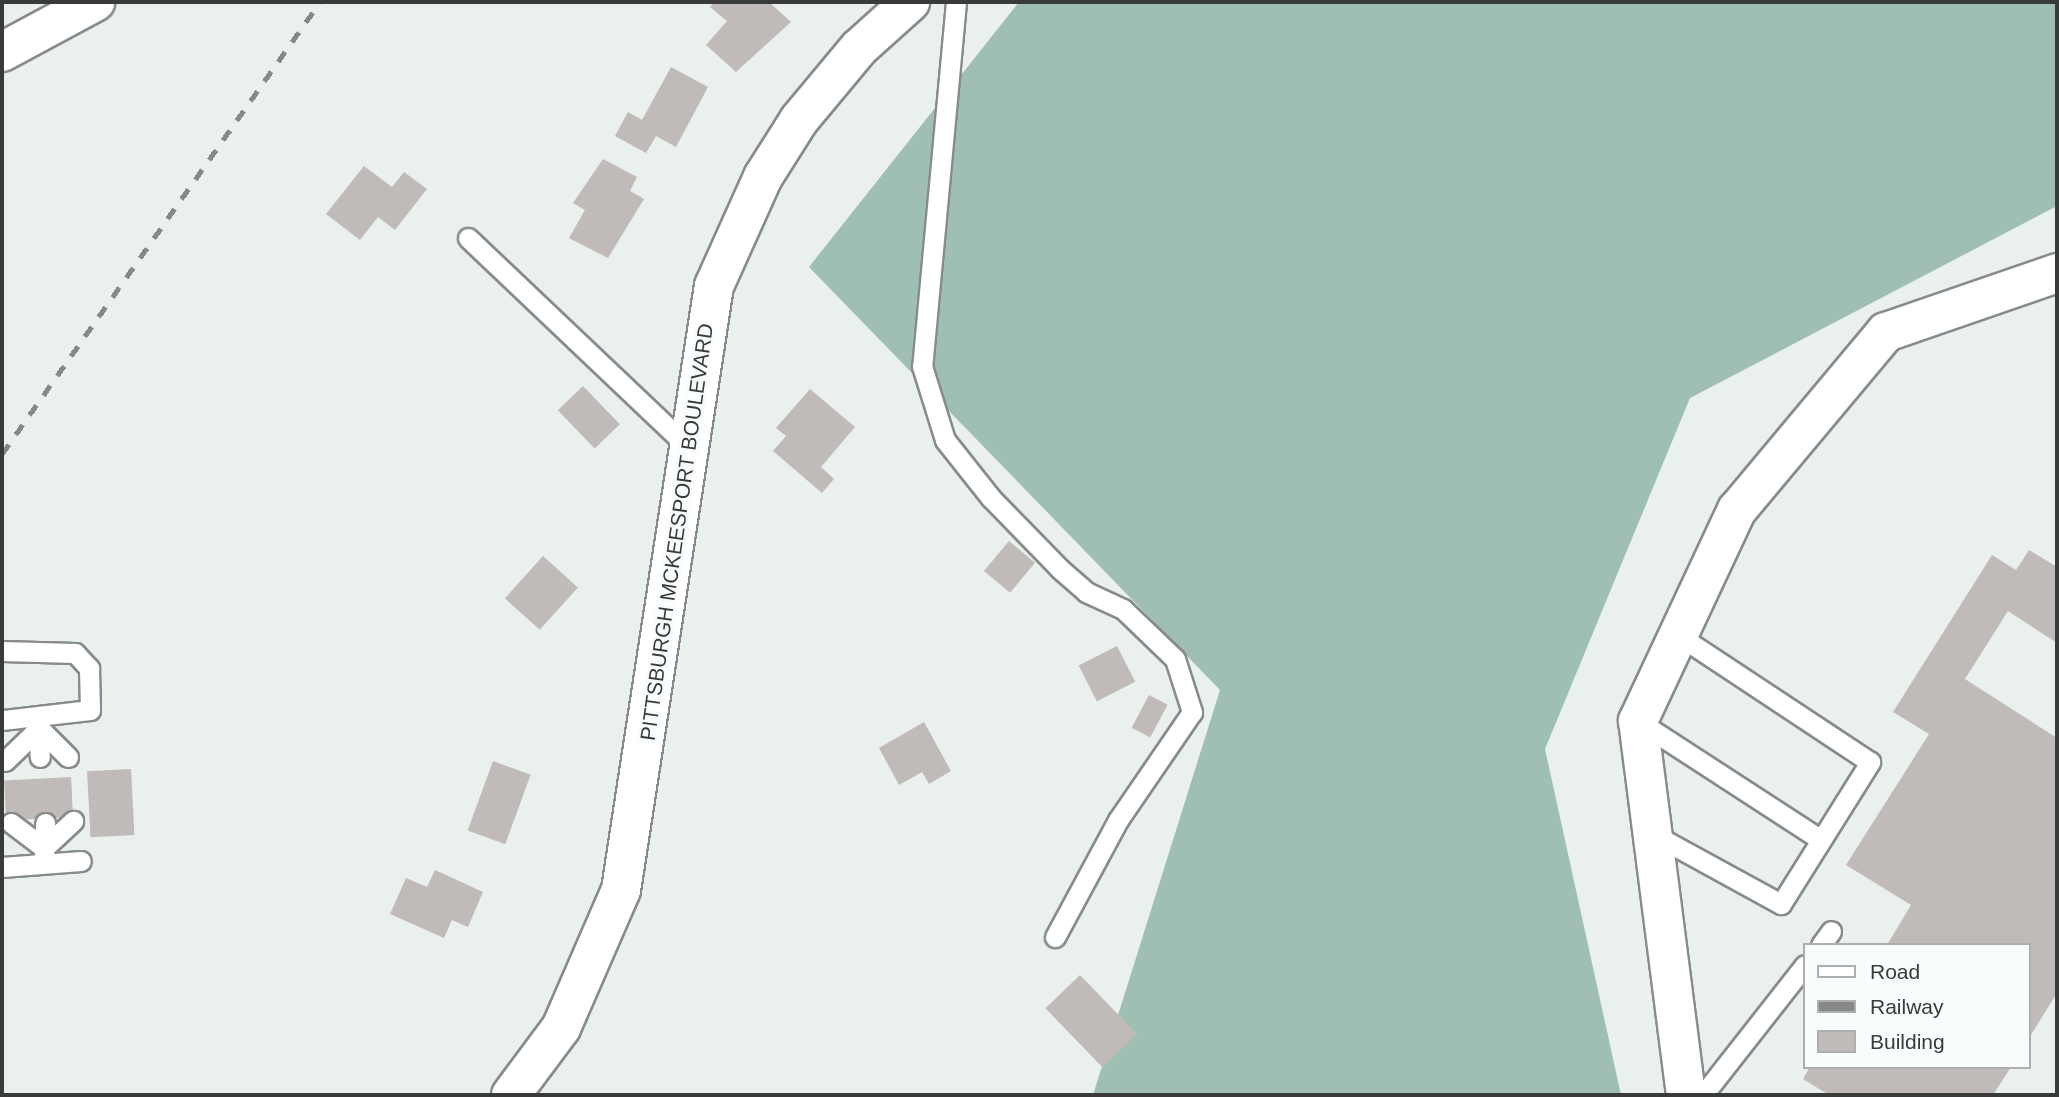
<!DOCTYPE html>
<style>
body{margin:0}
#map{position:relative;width:2059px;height:1097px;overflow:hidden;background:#eaf0ed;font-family:Helvetica,sans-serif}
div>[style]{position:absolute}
.forest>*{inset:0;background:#9ebfb2}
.building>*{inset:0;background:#c0bab9;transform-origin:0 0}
.roads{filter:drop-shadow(2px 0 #878c8a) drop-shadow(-2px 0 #878c8a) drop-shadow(0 2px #878c8a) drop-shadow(0 -2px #878c8a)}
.service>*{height:19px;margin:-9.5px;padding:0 9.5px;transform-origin:9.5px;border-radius:9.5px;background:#fff}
.minor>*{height:38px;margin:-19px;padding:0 19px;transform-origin:19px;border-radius:19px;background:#fff}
.tertiary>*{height:38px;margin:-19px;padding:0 19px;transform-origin:19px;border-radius:19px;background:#fff}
.secondary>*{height:38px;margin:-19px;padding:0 19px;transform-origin:19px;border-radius:19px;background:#fff}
.rail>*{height:5px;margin-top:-2.5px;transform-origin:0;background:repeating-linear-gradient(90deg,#868988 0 12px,transparent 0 24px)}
span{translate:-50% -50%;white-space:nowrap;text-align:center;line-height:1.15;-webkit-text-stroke:7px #f8fdfb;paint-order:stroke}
.street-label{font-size:21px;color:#393b3a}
.frame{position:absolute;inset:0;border:4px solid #393b3a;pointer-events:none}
.legend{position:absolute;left:1803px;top:943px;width:228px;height:126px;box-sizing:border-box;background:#f8fdfb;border:2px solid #acafae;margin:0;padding:9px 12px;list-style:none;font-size:21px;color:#393b3a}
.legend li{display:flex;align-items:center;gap:14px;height:35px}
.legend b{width:35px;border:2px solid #acafae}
</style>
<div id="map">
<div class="forest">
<div style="clip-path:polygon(1019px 2px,2057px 2px,2057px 206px,1690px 398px,1545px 749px,1621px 1095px,1093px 1095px,1220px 690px,809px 267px)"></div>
</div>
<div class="building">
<div style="clip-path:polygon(714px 2px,769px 2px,791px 22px,736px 72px,706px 45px,727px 21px,710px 7px)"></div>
<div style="clip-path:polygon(671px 67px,708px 87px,676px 147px,656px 136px,646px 153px,615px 136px,628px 112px,642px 120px)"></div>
<div style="clip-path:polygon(603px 159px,637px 177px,630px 191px,644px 199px,608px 258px,569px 238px,585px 210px,573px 203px)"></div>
<div style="clip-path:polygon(364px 166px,392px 187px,404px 172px,427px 189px,395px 230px,378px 217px,360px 240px,326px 214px)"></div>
<div style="left:583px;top:386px;width:53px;height:35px;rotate:46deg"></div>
<div style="clip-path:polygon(810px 389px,855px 427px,821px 467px,834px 479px,822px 493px,773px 451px,786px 436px,776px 428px)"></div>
<div style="left:1009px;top:541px;width:34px;height:39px;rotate:40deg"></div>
<div style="clip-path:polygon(2029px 550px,2057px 567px,2057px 643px,2008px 611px,1965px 679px,2057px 738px,2057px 993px,2029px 1038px,2029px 945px,1887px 945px,1911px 905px,1846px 865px,1929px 734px,1893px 712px,1992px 555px,2016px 570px)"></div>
<div style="left:543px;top:556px;width:47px;height:57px;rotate:42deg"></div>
<div style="left:1117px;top:646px;width:40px;height:43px;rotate:63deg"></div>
<div style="left:1149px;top:695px;width:21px;height:37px;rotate:28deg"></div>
<div style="clip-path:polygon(924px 722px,951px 771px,929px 784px,922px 772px,899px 785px,879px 748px)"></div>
<div style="left:493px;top:761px;width:40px;height:74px;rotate:20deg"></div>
<div style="left:131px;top:769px;width:66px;height:44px;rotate:87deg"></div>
<div style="left:71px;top:777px;width:40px;height:67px;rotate:87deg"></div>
<div style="clip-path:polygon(435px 870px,483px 892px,468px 927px,452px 920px,444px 938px,390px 914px,406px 878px,427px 887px)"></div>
<div style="left:1080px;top:975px;width:82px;height:48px;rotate:46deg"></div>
<div style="clip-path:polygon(1810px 1067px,2011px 1067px,1993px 1095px,1829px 1095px,1803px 1079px)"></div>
</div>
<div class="roads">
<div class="service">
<div style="left:956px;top:2px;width:366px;rotate:95.3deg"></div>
<div style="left:922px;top:366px;width:77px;rotate:72.7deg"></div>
<div style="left:945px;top:440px;width:74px;rotate:51.6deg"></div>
<div style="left:991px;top:498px;width:99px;rotate:45.8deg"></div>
<div style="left:1060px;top:569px;width:35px;rotate:41deg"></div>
<div style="left:1086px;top:592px;width:41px;rotate:24.7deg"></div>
<div style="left:1123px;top:609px;width:72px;rotate:43.9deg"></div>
<div style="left:1175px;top:659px;width:56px;rotate:72.2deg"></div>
<div style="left:1192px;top:712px;width:131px;rotate:124.4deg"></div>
<div style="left:1118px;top:820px;width:133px;rotate:118.3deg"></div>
<div style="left:468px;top:238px;width:301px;rotate:43.5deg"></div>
<div style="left:2px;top:651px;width:73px;rotate:1.6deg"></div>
<div style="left:75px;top:653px;width:21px;rotate:47deg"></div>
<div style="left:89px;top:668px;width:42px;rotate:88.6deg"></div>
<div style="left:90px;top:710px;width:89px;rotate:173.5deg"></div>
<div style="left:1638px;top:721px;width:218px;rotate:33deg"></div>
<div style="left:38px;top:723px;width:34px;rotate:87deg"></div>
<div style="left:5px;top:761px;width:47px;rotate:-44.1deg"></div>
<div style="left:39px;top:728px;width:41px;rotate:45deg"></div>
<div style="left:11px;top:823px;width:41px;rotate:37.1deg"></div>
<div style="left:44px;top:848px;width:40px;rotate:-43deg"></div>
<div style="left:1653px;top:834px;width:146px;rotate:28.7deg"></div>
<div style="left:1781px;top:904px;width:168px;rotate:-57.9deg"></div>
<div style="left:1870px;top:762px;width:230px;rotate:-146.5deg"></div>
<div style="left:44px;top:856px;width:33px;rotate:-88deg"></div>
<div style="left:2px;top:867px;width:79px;rotate:-4.3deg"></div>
<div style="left:1821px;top:945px;width:17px;rotate:-54deg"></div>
<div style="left:1703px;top:1095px;width:165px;rotate:-51.9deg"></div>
</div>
<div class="minor">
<div style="left:1686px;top:1095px;width:377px;rotate:-97.3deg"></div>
<div style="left:1638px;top:721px;width:233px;rotate:-64.9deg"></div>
<div style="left:1737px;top:510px;width:232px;rotate:-50.1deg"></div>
<div style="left:1886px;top:332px;width:181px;rotate:-19deg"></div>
</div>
<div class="tertiary">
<div style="left:2px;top:52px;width:106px;rotate:-28.3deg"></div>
</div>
<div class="secondary">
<div style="left:511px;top:1095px;width:84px;rotate:-53.3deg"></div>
<div style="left:561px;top:1028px;width:150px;rotate:-66.5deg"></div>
<div style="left:621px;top:890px;width:611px;rotate:-81.25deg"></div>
<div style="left:714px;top:286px;width:120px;rotate:-65.8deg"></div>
<div style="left:763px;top:177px;width:67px;rotate:-57.7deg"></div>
<div style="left:799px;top:120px;width:94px;rotate:-50.2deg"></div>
<div style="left:859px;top:48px;width:69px;rotate:-42deg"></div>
</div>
</div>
<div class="rail">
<div style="left:2px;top:454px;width:553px;rotate:-54.87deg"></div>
</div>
<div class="street-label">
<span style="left:677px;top:532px;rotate:-82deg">PITTSBURGH MCKEESPORT BOULEVARD</span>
</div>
<div class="frame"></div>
<ul class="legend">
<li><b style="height:9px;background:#fff"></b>Road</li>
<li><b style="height:9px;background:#868988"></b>Railway</li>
<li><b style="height:19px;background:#c0bab9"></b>Building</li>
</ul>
</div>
